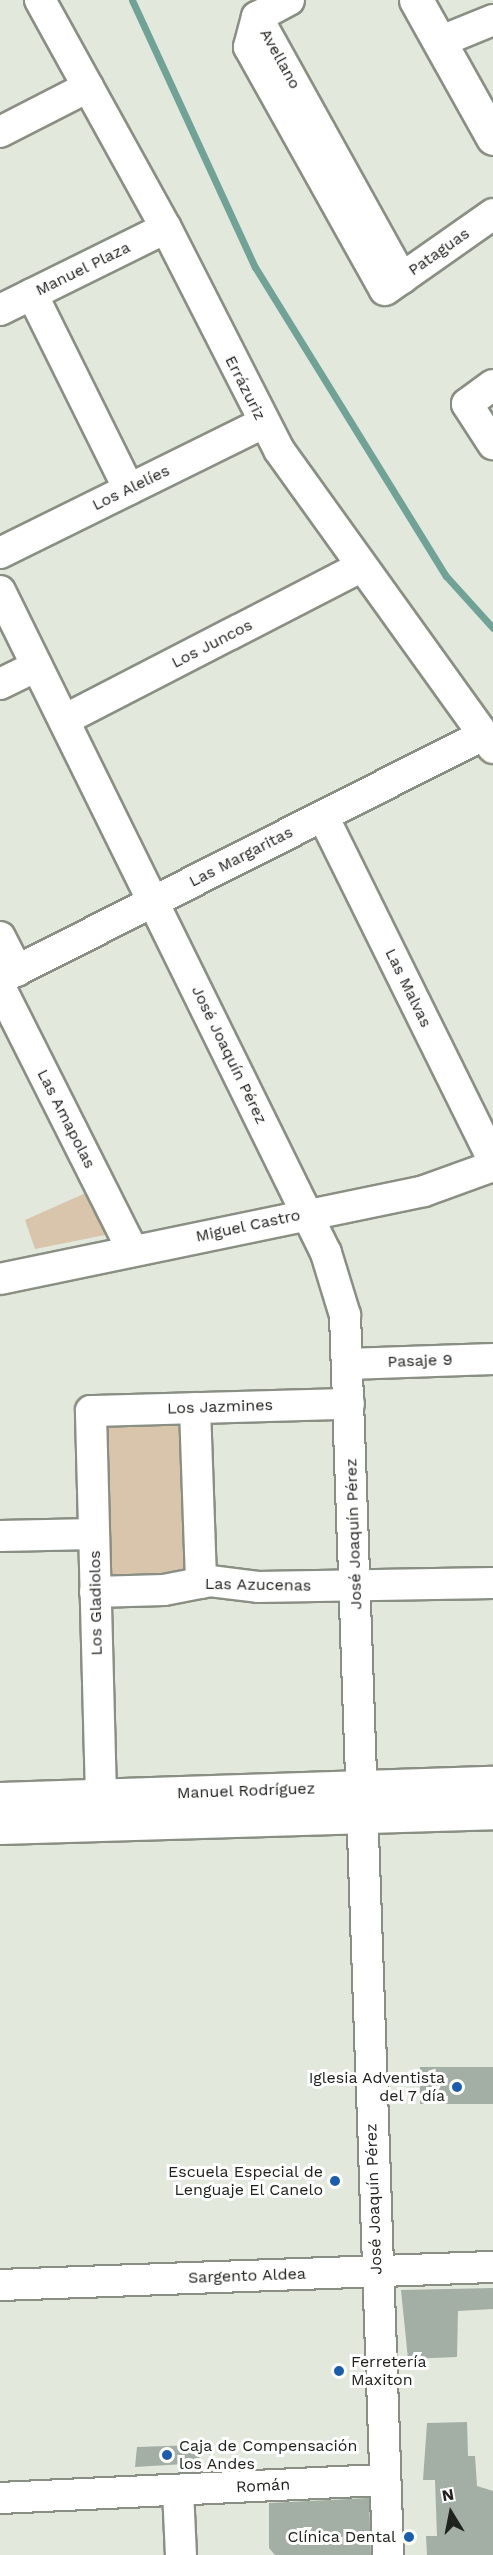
<!DOCTYPE html>
<meta charset="utf-8">
<style>
body{margin:0}
#map{position:relative;width:493px;height:2555px;overflow:hidden;background:#e2e8db;font-family:"Work Sans",sans-serif}
div>[style]{position:absolute}
.green>*{inset:0;background:#d8c5ac;transform-origin:0 0}
.stream>*{height:7px;margin:-3.5px;padding:0 3.5px;transform-origin:3.5px;border-radius:3.5px;background:#70a296}
.building>*{inset:0;background:#a3aea5;transform-origin:0 0}
.roads{filter:drop-shadow(2px 0 #8a8f83) drop-shadow(-2px 0 #8a8f83) drop-shadow(0 2px #8a8f83) drop-shadow(0 -2px #8a8f83)}
.minor>*{height:30px;margin:-15px;padding:0 15px;transform-origin:15px;border-radius:15px;background:#fff}
.major>*{height:33px;margin:-16.5px;padding:0 16.5px;transform-origin:16.5px;border-radius:16.5px;background:#fff}
.dots>*{width:16px;height:16px;translate:-50% -50%;box-sizing:border-box;border:3px solid #fff;border-radius:50%}
span{translate:-50% -50%;white-space:nowrap;text-align:center;line-height:1.15;-webkit-text-stroke:6px #fff;paint-order:stroke}
.street-label{font-size:16px;color:#20221e}
.poi-label{font-size:16px;color:#20221e}
.right{translate:-100% -50%;text-align:right}
.left{translate:0 -50%;text-align:left}
.north{position:absolute;left:421px;top:2483px;width:60px;height:60px;-webkit-text-stroke:4px #fff;paint-order:stroke;rotate:350deg;font-size:16px;font-weight:700;line-height:24px;text-align:center;color:#20221e}
.north::after{content:'';display:block;margin:auto;width:21px;height:27px;background:#20221e;clip-path:polygon(50% 0,100% 100%,50% 72%,0 100%)}
</style>
<div id="map">
<div class="green">
<div style="clip-path:polygon(88px 1192px,110px 1234px,35px 1249px,25px 1220px)"></div>
<div style="left:190px;top:1415px;width:168px;height:88px;rotate:89deg"></div>
</div>
<div class="stream">
<div style="left:132px;top:0;width:294px;rotate:65.3deg"></div>
<div style="left:255px;top:267px;width:363px;rotate:58.3deg"></div>
<div style="left:446px;top:576px;width:70px;rotate:47.9deg"></div>
</div>
<div class="building">
<div style="left:493px;top:2067px;width:37px;height:73px;rotate:90deg"></div>
<div style="clip-path:polygon(493px 2288px,493px 2309px,458px 2311px,457px 2357px,408px 2359px,401px 2290px)"></div>
<div style="clip-path:polygon(467px 2422px,468px 2456px,475px 2456px,477px 2486px,493px 2491px,493px 2555px,427px 2555px,426px 2536px,437px 2536px,435px 2480px,423px 2480px,427px 2423px)"></div>
<div style="clip-path:polygon(196px 2445px,201px 2463px,135px 2467px,137px 2447px)"></div>
<div style="clip-path:polygon(369px 2498px,371px 2555px,275px 2555px,269px 2548px,269px 2503px)"></div>
</div>
<div class="roads">
<div class="minor">
<div style="left:40px;top:0;width:260px;rotate:61.1deg"></div>
<div style="left:166px;top:228px;width:249px;rotate:63deg"></div>
<div style="left:279px;top:450px;width:367px;rotate:54.3deg"></div>
<div style="left:289px;top:0;width:36px;rotate:152deg"></div>
<div style="left:257px;top:17px;width:31px;rotate:105deg"></div>
<div style="left:249px;top:47px;width:278px;rotate:60.8deg"></div>
<div style="left:385px;top:290px;width:132px;rotate:-35.1deg"></div>
<div style="left:257px;top:17px;width:299px;rotate:61deg"></div>
<div style="left:439px;top:42px;width:58px;rotate:-22.2deg"></div>
<div style="left:0;top:132px;width:99px;rotate:-27.1deg"></div>
<div style="left:32px;top:294px;width:218px;rotate:63.6deg"></div>
<div style="left:0;top:310px;width:185px;rotate:-26.3deg"></div>
<div style="left:493px;top:385px;width:32px;rotate:144deg"></div>
<div style="left:467px;top:404px;width:48px;rotate:57deg"></div>
<div style="left:0;top:553px;width:293px;rotate:-26.3deg"></div>
<div style="left:0;top:591px;width:738px;rotate:63.78deg"></div>
<div style="left:326px;top:1253px;width:65px;rotate:73deg"></div>
<div style="left:345px;top:1315px;width:1241px;rotate:88.01deg"></div>
<div style="left:0;top:684px;width:41px;rotate:-25.9deg"></div>
<div style="left:64px;top:720px;width:334px;rotate:-27.3deg"></div>
<div style="left:323px;top:816px;width:384px;rotate:63.7deg"></div>
<div style="left:0;top:937px;width:38px;rotate:63deg"></div>
<div style="left:0;top:979px;width:541px;rotate:-26.8deg"></div>
<div style="left:0;top:987px;width:294px;rotate:63.3deg"></div>
<div style="left:0;top:1279px;width:433px;rotate:-11.7deg"></div>
<div style="left:424px;top:1191px;width:73px;rotate:-19.9deg"></div>
<div style="left:348px;top:1364px;width:145px;rotate:-2deg"></div>
<div style="left:195px;top:1408px;width:175px;rotate:88deg"></div>
<div style="left:0;top:1536px;width:94px;rotate:-1.2deg"></div>
<div style="left:95px;top:1592px;width:69px;rotate:-1.7deg"></div>
<div style="left:164px;top:1590px;width:47px;rotate:-11.1deg"></div>
<div style="left:210px;top:1581px;width:48px;rotate:7.1deg"></div>
<div style="left:258px;top:1587px;width:235px;rotate:-1deg"></div>
<div style="left:101px;top:1796px;width:385px;rotate:-91.5deg"></div>
<div style="left:91px;top:1411px;width:258px;rotate:-1.6deg"></div>
<div style="left:0;top:2285px;width:493px;rotate:-2.1deg"></div>
<div style="left:178px;top:2490px;width:65px;rotate:87.4deg"></div>
<div style="left:0;top:2498px;width:384px;rotate:-2.7deg"></div>
</div>
<div class="major">
<div style="left:416px;top:0;width:158px;rotate:60.8deg"></div>
<div style="left:0;top:1799px;width:493px;rotate:-1.9deg"></div>
<div style="left:0;top:1827px;width:493px;rotate:-1.7deg"></div>
</div>
</div>
<div class="dots">
<div style="left:457px;top:2087px;background:#1a5dad"></div>
<div style="left:335px;top:2181px;background:#1a5dad"></div>
<div style="left:339px;top:2371px;background:#1a5dad"></div>
<div style="left:167px;top:2455px;background:#1a5dad"></div>
<div style="left:409px;top:2537px;background:#1a5dad"></div>
</div>
<div class="street-label">
<span style="left:280px;top:59px;rotate:61deg">Avellano</span>
<span style="left:439px;top:252px;rotate:-35deg">Pataguas</span>
<span style="left:83px;top:269px;rotate:-26deg">Manuel Plaza</span>
<span style="left:245px;top:388px;rotate:63deg">Errázuriz</span>
<span style="left:131px;top:488px;rotate:-26deg">Los Alelíes</span>
<span style="left:212px;top:644px;rotate:-27deg">Los Juncos</span>
<span style="left:241px;top:857px;rotate:-27deg">Las Margaritas</span>
<span style="left:408px;top:988px;rotate:64deg">Las Malvas</span>
<span style="left:229px;top:1055px;rotate:64deg">José Joaquín Pérez</span>
<span style="left:66px;top:1119px;rotate:63deg">Las Amapolas</span>
<span style="left:248px;top:1226px;rotate:-12deg">Miguel Castro</span>
<span style="left:420px;top:1361px;rotate:-2deg">Pasaje 9</span>
<span style="left:220px;top:1407px;rotate:-2deg">Los Jazmines</span>
<span style="left:354px;top:1534px;rotate:-92deg">José Joaquín Pérez</span>
<span style="left:258px;top:1585px;rotate:1deg">Las Azucenas</span>
<span style="left:96px;top:1603px;rotate:-91deg">Los Gladiolos</span>
<span style="left:246px;top:1791px;rotate:-2deg">Manuel Rodríguez</span>
<span style="left:374px;top:2199px;rotate:-92deg">José Joaquín Pérez</span>
<span style="left:247px;top:2276px;rotate:-2deg">Sargento Aldea</span>
<span style="left:263px;top:2486px;rotate:-3deg">Román</span>
</div>
<div class="poi-label">
<span class="right" style="left:445px;top:2087px">Iglesia Adventista<br>del 7 día</span>
<span class="right" style="left:323px;top:2181px">Escuela Especial de<br>Lenguaje El Canelo</span>
<span class="left" style="left:351px;top:2371px">Ferretería<br>Maxiton</span>
<span class="left" style="left:179px;top:2455px">Caja de Compensación<br>los Andes</span>
<span class="right" style="left:396px;top:2537px">Clínica Dental</span>
</div>
<div class="north">N</div>
</div>
